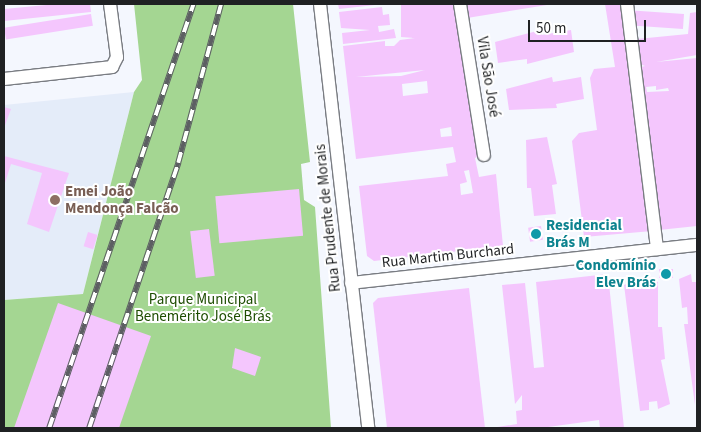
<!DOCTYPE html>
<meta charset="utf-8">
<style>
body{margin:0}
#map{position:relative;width:701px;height:432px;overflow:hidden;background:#f4f7fe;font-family:"Source Sans 3",sans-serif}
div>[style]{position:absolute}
.built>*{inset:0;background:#e4ecf9}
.green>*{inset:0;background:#a4d692}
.building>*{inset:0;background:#f4c6fd;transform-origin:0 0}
.roads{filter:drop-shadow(1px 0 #797c82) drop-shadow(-1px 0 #797c82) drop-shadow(0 1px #797c82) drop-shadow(0 -1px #797c82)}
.street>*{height:12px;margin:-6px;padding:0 6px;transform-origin:6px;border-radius:6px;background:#fff}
.rail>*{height:5.5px;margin-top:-2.75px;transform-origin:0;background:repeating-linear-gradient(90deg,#fff 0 11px,#5d5f63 0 22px);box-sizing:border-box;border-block:1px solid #5d5f63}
.dots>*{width:14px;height:14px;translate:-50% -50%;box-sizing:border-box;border:2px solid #fff;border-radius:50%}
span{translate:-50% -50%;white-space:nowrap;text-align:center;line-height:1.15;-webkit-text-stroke:4px #fff;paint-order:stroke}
.street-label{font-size:15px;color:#1f2123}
.education-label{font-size:15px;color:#785e54;font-weight:700}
.left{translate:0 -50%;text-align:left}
.culture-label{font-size:15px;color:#0d838f;font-weight:700}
.right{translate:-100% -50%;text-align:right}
.park-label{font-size:15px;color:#1d4d01}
.frame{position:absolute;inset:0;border:5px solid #1f2123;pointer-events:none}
.scale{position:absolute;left:528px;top:20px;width:118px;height:22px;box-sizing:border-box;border:2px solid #1f2123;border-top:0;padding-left:6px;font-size:15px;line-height:18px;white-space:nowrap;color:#1f2123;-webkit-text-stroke:4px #fff;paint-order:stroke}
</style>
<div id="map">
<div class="built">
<div style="clip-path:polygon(134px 92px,83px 294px,4px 300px,4px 105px)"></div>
</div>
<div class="green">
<div style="clip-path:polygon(134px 4px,293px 4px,310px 162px,301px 164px,304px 200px,315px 207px,331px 428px,4px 428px,4px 300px,83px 294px,134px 92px,142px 80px)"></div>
</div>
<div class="building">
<div style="clip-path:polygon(57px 4px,90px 4px,91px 12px,4px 21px,4px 9px)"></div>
<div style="clip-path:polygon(338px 4px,375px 4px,375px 5px,339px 9px)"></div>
<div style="clip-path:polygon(evenodd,401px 4px,456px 4px,479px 156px,475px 158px,479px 177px,496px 174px,503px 246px,374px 261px,367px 256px,359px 186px,448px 176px,446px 164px,456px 162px,453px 147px,356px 159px,343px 46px,385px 41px,385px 46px,394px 46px,400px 40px,415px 38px,401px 37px,401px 4px,425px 70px,401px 76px,356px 77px,425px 70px,401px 4px,427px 81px,428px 93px,403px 96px,402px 84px,427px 81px,401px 4px,451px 127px,452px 136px,441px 137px,440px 129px,451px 127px,401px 4px,469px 170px,473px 193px,461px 195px,460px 184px,467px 182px,464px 171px,469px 170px)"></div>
<div style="clip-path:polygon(465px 4px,547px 4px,547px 5px,467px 18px)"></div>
<div style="clip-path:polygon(605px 4px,623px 4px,652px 231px,584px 237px,572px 141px,579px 133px,597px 130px,590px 78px,594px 69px,615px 67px)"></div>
<div style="clip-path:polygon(382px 7px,383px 15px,389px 14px,390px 25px,378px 26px,379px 32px,394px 29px,396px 38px,343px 44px,342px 33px,370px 30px,341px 28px,339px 12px)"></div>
<div style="clip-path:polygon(evenodd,697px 12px,697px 55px,656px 62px,697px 58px,697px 226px,659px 230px,641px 67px,645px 66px,640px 64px,637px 39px,688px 34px,690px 13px,697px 12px,656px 86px,656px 90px,668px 88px,669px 91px,647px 92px,646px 87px,656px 86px)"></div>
<div style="left:91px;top:14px;width:12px;height:88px;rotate:81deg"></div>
<div style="left:684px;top:14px;width:15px;height:51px;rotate:94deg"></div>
<div style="clip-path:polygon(541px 30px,542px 35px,571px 30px,574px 52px,527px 64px,527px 59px,498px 63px,495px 42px)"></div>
<div style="clip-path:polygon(552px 77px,553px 82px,581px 77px,584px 99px,556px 104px,557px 108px,509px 110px,506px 89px)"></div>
<div style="clip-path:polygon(4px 107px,11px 109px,4px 128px)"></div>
<div style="clip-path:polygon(547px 137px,557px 184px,552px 185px,556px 214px,534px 216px,531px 188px,527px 188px,526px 140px)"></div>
<div style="clip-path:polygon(4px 156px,69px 173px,49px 232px,27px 224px,42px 173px,11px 164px,4px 186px)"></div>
<div style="left:299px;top:189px;width:47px;height:84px;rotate:85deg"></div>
<div style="left:541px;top:226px;width:14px;height:13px;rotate:82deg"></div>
<div style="left:209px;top:229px;width:47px;height:19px;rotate:83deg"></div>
<div style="left:88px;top:232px;width:10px;height:15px;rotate:17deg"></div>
<div style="left:673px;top:269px;width:9px;height:14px;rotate:90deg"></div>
<div style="clip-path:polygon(608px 274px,624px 428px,600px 428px,599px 420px,541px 428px,491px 428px,517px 424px,516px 411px,522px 410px,522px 395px,515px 404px,502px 285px,525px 283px,534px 368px,544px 367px,536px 282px)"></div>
<div style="clip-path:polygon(691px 274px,692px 282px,697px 282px,695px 405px,684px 324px,688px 324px,687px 307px,682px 308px,679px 279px)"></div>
<div style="clip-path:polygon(645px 279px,658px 282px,658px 327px,662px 327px,665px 359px,661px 360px,670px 404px,658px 409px,657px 401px,649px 402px,649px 410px,640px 411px,624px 285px,636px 280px,637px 289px,646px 288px)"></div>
<div style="clip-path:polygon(469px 288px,485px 428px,387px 428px,373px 303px,378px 298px)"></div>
<div style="clip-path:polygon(58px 303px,151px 336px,119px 428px,14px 428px)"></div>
<div style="clip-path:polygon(235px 348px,261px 357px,255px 376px,232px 368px)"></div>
</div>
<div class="roads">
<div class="street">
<div style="left:320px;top:4px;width:427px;rotate:83.5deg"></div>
<div style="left:460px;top:4px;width:153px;rotate:81deg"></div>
<div style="left:627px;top:4px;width:247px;rotate:83deg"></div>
<div style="left:4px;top:79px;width:109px;rotate:-6.3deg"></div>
<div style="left:112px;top:67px;width:11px;rotate:-63deg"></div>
<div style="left:117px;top:57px;width:53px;rotate:-97.5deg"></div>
<div style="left:351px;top:283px;width:348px;rotate:-6.3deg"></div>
</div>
</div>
<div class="rail">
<div style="left:49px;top:428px;width:448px;rotate:-71.2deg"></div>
<div style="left:89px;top:428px;width:280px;rotate:-71.4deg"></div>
<div style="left:178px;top:163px;width:165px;rotate:-74.9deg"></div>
</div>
<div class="dots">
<div style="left:55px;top:200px;background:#8d6e63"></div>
<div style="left:536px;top:234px;background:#0f9aa8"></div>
<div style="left:666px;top:274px;background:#0f9aa8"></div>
</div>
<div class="street-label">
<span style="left:488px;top:77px;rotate:81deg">Vila São José</span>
<span style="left:328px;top:218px;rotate:-96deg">Rua Prudente de Morais</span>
<span style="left:448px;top:256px;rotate:-6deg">Rua Martim Burchard</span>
</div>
<div class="education-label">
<span class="left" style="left:65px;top:200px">Emei João<br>Mendonça Falcão</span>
</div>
<div class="culture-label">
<span class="left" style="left:546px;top:234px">Residencial<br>Brás M</span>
<span class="right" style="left:656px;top:274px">Condomínio<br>Elev Brás</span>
</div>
<div class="park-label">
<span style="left:203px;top:308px">Parque Municipal<br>Benemérito José Brás</span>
</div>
<div class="frame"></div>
<div class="scale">50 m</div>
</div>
